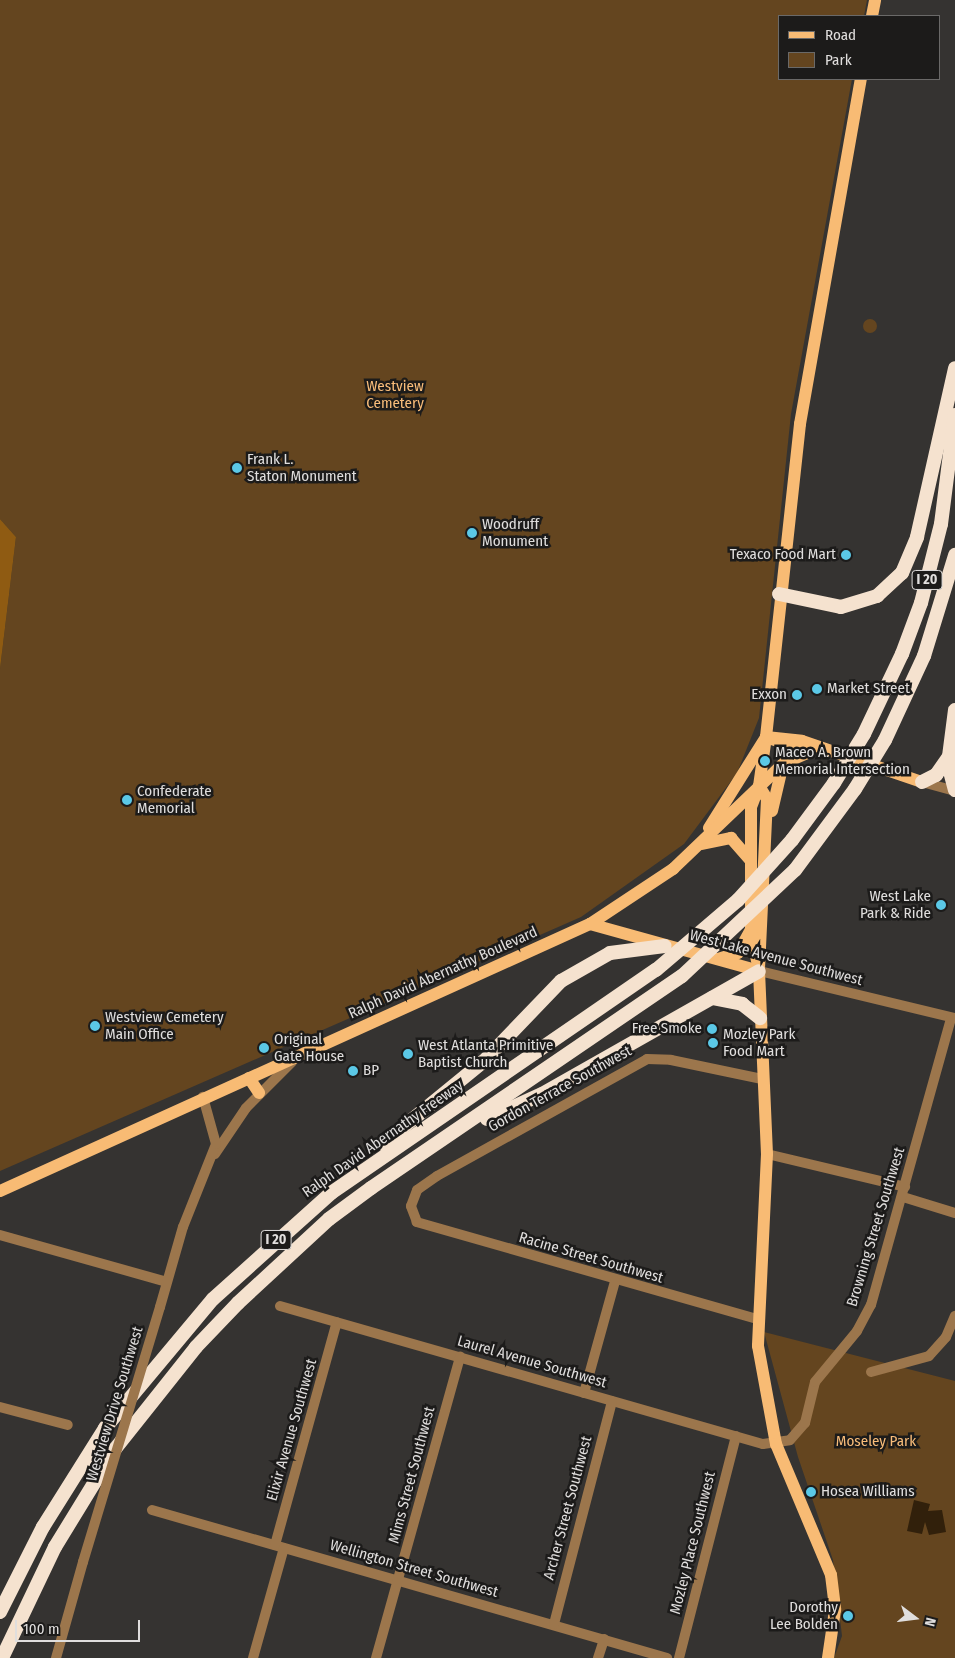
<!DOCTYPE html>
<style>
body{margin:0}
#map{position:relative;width:955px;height:1658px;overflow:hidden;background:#353331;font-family:"Fira Sans Condensed",sans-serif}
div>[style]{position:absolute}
.green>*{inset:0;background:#64451f}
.round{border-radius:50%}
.forest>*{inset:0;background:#8f5b12}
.water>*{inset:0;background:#31200b}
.minor>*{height:10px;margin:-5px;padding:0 5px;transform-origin:5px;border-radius:5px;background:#9c764c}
.major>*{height:12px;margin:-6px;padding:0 6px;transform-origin:6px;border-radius:6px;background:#f8bb74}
.highway>*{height:14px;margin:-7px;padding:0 7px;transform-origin:7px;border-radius:7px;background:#f5e2cf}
.minor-bridge>*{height:10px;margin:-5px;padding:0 5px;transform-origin:5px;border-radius:5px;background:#9c764c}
.highway-bridge>*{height:14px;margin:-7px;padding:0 7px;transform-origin:7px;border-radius:7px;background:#f5e2cf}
.dots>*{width:14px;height:14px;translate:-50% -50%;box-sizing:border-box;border:2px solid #1c1b1a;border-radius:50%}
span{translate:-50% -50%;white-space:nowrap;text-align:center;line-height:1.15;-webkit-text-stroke:5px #1c1b1a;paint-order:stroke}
.shield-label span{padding:1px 4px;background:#1c1b1a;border:1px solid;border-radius:4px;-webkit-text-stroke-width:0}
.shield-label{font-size:14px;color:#e0dedd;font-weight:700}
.park-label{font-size:15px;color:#f9bd7a}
.poi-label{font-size:15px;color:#e0dedd}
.left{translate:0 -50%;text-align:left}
.right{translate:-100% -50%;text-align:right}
.street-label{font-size:15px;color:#e0dedd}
.legend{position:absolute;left:778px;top:15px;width:162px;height:65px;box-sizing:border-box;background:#1c1b1a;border:1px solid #6a6968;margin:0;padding:6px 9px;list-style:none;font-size:15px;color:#e0dedd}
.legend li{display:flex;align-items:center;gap:10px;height:25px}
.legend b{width:25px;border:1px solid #6a6968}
.north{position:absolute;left:890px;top:1593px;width:50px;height:50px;-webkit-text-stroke:4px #1c1b1a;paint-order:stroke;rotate:105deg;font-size:14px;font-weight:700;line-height:20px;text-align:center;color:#e0dedd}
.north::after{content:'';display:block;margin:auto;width:18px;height:22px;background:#e0dedd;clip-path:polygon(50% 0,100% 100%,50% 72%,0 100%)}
.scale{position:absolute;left:15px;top:1620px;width:125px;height:22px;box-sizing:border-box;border:2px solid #e0dedd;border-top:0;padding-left:6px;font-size:15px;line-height:18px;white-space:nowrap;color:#e0dedd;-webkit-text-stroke:4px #1c1b1a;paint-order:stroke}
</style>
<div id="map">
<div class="green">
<div style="clip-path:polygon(0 0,867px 0,864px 16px,779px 16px,779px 79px,852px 79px,791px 414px,759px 718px,737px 773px,684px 844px,581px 917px,0 1171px,0 669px,16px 537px,0 519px)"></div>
<div class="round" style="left:863px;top:319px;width:14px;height:14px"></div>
<div style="clip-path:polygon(764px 1332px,955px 1381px,955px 1658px,834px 1658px,842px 1636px,833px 1560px,798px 1457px)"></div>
</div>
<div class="forest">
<div style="clip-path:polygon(0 519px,16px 537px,0 669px)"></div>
</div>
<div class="water">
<div style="clip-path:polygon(914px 1500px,930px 1504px,928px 1511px,942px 1510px,946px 1532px,929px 1535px,925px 1522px,922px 1534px,907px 1531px)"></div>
</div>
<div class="minor">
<div style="left:922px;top:782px;width:34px;rotate:15deg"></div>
<div style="left:759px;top:971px;width:202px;rotate:13.5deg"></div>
<div style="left:215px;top:1154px;width:55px;rotate:-56deg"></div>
<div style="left:246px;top:1108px;width:65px;rotate:-45deg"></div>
<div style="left:767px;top:1154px;width:142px;rotate:13.4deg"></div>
<div style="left:903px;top:1197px;width:54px;rotate:17.1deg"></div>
<div style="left:0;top:1235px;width:173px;rotate:15.7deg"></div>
<div style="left:280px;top:1306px;width:502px;rotate:15.95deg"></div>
<div style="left:763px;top:1444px;width:27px;rotate:-8deg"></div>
<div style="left:790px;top:1440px;width:23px;rotate:-49deg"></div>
<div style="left:805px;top:1423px;width:42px;rotate:-76.3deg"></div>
<div style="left:815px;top:1382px;width:66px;rotate:-50.5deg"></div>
<div style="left:857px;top:1331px;width:30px;rotate:-62deg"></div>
<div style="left:871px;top:1305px;width:298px;rotate:-74.4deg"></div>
<div style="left:160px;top:1307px;width:83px;rotate:-74deg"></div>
<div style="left:183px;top:1227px;width:89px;rotate:-68.3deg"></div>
<div style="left:216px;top:1144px;width:49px;rotate:-105.5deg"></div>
<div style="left:757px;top:1319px;width:354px;rotate:-164.1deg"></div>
<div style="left:417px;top:1222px;width:17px;rotate:-111deg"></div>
<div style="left:411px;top:1206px;width:17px;rotate:-69deg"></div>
<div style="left:417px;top:1190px;width:24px;rotate:-35deg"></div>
<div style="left:437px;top:1176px;width:240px;rotate:-29.1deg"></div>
<div style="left:647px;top:1059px;width:24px;rotate:2deg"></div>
<div style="left:671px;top:1060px;width:93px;rotate:11.8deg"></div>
<div style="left:871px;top:1372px;width:60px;rotate:-15.4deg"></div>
<div style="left:929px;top:1356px;width:25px;rotate:-48deg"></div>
<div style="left:946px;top:1337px;width:23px;rotate:-67deg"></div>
<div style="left:584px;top:1393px;width:116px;rotate:-74.5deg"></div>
<div style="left:0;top:1407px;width:70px;rotate:14.8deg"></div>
<div style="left:152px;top:1510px;width:536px;rotate:16.03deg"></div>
<div style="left:275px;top:1545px;width:231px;rotate:-74.5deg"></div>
<div style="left:554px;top:1624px;width:230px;rotate:-75.4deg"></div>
<div style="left:56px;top:1658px;width:100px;rotate:-74.3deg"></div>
<div style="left:253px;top:1658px;width:114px;rotate:-74.3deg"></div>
<div style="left:376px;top:1658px;width:313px;rotate:-74.4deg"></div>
<div style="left:598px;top:1658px;width:20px;rotate:-72deg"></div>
<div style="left:679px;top:1658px;width:229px;rotate:-75.6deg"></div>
</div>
<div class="major">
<div style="left:872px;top:16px;width:16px;rotate:-79deg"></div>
<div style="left:766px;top:737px;width:36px;rotate:6deg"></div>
<div style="left:802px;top:741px;width:127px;rotate:18.9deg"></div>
<div style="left:766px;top:737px;width:46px;rotate:18.8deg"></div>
<div style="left:759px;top:786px;width:15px;rotate:58deg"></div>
<div style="left:767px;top:799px;width:172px;rotate:92.7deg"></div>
<div style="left:759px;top:971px;width:183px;rotate:87.5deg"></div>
<div style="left:767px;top:1154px;width:192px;rotate:92.7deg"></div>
<div style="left:758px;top:1346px;width:100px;rotate:79.6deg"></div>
<div style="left:776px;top:1444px;width:142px;rotate:67.2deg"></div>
<div style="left:831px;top:1575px;width:35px;rotate:83deg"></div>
<div style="left:835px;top:1610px;width:49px;rotate:98.3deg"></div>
<div style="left:772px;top:811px;width:44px;rotate:-76.9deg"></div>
<div style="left:709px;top:828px;width:107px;rotate:-57.9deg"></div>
<div style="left:702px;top:844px;width:30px;rotate:-12deg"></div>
<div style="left:731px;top:838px;width:29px;rotate:49deg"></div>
<div style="left:590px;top:924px;width:175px;rotate:15.5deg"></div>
<div style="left:718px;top:959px;width:21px;rotate:-17deg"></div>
<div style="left:738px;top:953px;width:26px;rotate:-61deg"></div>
<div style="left:759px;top:971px;width:42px;rotate:-101deg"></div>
<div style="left:751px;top:930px;width:123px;rotate:-90deg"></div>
<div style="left:751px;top:807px;width:22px;rotate:-69deg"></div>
<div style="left:759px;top:786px;width:49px;rotate:-81.9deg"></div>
<div style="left:766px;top:737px;width:315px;rotate:-83.8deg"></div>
<div style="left:800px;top:424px;width:350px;rotate:-80deg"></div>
<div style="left:249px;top:1078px;width:18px;rotate:56deg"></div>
<div style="left:0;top:1191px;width:648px;rotate:-24.35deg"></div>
<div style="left:590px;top:924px;width:100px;rotate:-33.5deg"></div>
<div style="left:673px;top:869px;width:153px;rotate:-43.7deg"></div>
<div style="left:784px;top:763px;width:28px;rotate:-23deg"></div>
</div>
<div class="highway">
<div style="left:779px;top:594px;width:63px;rotate:11.8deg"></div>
<div style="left:841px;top:607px;width:38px;rotate:-17deg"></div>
<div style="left:877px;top:596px;width:34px;rotate:-43deg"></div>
<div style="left:902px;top:573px;width:39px;rotate:-67deg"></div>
<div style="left:917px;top:537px;width:173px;rotate:-77.3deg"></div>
<div style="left:955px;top:710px;width:54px;rotate:97.4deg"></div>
<div style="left:948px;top:764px;width:27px;rotate:75deg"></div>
<div style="left:864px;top:734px;width:89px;rotate:-64.6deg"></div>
<div style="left:902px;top:654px;width:54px;rotate:-69.6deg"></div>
<div style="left:921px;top:603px;width:81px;rotate:-75.8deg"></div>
<div style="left:941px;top:524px;width:110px;rotate:-82.7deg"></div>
<div style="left:885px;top:740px;width:93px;rotate:-65.1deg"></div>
<div style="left:924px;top:656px;width:106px;rotate:-72.9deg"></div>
<div style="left:922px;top:782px;width:16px;rotate:-27deg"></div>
<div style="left:936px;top:775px;width:21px;rotate:-55deg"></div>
<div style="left:792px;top:840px;width:71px;rotate:-53.6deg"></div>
<div style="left:795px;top:870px;width:101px;rotate:-53.5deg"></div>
<div style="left:712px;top:998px;width:31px;rotate:11deg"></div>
<div style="left:742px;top:1004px;width:23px;rotate:38deg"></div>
<div style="left:487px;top:1119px;width:60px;rotate:-24.4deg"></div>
<div style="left:542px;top:1094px;width:249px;rotate:-29.5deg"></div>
<div style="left:387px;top:1148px;width:25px;rotate:-53deg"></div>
<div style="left:402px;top:1128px;width:106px;rotate:-39.3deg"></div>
<div style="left:484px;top:1061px;width:111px;rotate:-46.1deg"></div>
<div style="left:561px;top:981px;width:56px;rotate:-29.7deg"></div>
<div style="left:610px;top:953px;width:55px;rotate:-7.3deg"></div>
<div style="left:0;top:1612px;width:95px;rotate:-63.2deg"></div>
<div style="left:43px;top:1527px;width:117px;rotate:-57.9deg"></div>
<div style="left:105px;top:1428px;width:168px;rotate:-50.1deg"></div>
<div style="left:213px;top:1299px;width:159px;rotate:-41.9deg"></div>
<div style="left:331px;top:1193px;width:394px;rotate:-34.5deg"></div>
<div style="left:2px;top:1658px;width:123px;rotate:-64.5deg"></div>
<div style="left:55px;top:1547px;width:115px;rotate:-58.5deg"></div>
<div style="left:115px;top:1449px;width:130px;rotate:-51.5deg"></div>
<div style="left:196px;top:1347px;width:61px;rotate:-46.3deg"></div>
<div style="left:238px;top:1303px;width:124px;rotate:-42.7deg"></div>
<div style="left:329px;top:1219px;width:52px;rotate:-36.4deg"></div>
<div style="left:371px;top:1188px;width:376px;rotate:-34.3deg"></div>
</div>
<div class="minor-bridge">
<div style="left:83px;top:1562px;width:266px;rotate:-73.2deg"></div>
</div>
<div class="highway-bridge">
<div style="left:834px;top:783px;width:57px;rotate:-58.5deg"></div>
<div style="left:855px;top:789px;width:57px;rotate:-58.5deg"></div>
<div style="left:656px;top:970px;width:108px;rotate:-40.5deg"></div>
<div style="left:738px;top:900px;width:81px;rotate:-48deg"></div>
<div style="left:682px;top:976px;width:155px;rotate:-43.2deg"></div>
</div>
<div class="dots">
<div style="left:237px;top:468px;background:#5bc8e6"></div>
<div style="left:472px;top:533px;background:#5bc8e6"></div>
<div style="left:846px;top:555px;background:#5bc8e6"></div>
<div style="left:817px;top:689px;background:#5bc8e6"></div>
<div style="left:797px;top:695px;background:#5bc8e6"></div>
<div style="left:765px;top:761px;background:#5bc8e6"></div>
<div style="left:127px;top:800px;background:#5bc8e6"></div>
<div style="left:941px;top:905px;background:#5bc8e6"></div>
<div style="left:95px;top:1026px;background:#5bc8e6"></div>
<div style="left:712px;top:1029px;background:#5bc8e6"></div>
<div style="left:713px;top:1043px;background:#5bc8e6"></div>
<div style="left:264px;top:1048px;background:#5bc8e6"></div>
<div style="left:408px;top:1054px;background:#5bc8e6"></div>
<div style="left:353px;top:1071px;background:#5bc8e6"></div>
<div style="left:811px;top:1492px;background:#5bc8e6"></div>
<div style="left:848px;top:1616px;background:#5bc8e6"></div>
</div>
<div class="shield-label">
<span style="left:927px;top:580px">I 20</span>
<span style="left:276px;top:1240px">I 20</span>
</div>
<div class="park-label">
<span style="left:395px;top:395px">Westview<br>Cemetery</span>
<span style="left:876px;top:1442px">Moseley Park</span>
</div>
<div class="poi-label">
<span class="left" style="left:247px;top:468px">Frank L.<br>Staton Monument</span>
<span class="left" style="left:482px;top:533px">Woodruff<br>Monument</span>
<span class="right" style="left:836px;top:555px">Texaco Food Mart</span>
<span class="left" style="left:827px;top:689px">Market Street</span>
<span class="right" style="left:787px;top:695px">Exxon</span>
<span class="left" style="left:775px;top:761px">Maceo A. Brown<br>Memorial Intersection</span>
<span class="left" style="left:137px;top:800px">Confederate<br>Memorial</span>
<span class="right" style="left:931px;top:905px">West Lake<br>Park &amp; Ride</span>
<span class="left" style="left:105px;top:1026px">Westview Cemetery<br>Main Office</span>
<span class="right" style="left:702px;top:1029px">Free Smoke</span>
<span class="left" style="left:723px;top:1043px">Mozley Park<br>Food Mart</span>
<span class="left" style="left:274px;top:1048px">Original<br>Gate House</span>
<span class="left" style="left:418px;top:1054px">West Atlanta Primitive<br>Baptist Church</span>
<span class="left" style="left:363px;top:1071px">BP</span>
<span class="left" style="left:821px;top:1492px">Hosea Williams</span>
<span class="right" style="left:838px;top:1616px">Dorothy<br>Lee Bolden</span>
</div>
<div class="street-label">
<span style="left:776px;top:958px;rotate:15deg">West Lake Avenue Southwest</span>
<span style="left:443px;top:973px;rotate:-24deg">Ralph David Abernathy Boulevard</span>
<span style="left:560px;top:1089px;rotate:-29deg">Gordon Terrace Southwest</span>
<span style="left:383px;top:1139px;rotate:-35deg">Ralph David Abernathy Freeway</span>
<span style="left:876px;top:1227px;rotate:-73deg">Browning Street Southwest</span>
<span style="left:591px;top:1258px;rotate:16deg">Racine Street Southwest</span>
<span style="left:532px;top:1362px;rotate:16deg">Laurel Avenue Southwest</span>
<span style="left:115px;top:1404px;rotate:-73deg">Westview Drive Southwest</span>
<span style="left:292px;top:1430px;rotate:-74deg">Elixir Avenue Southwest</span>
<span style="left:412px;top:1475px;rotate:-75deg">Mims Street Southwest</span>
<span style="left:568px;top:1508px;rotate:-75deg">Archer Street Southwest</span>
<span style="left:693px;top:1543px;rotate:-76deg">Mozley Place Southwest</span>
<span style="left:414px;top:1569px;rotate:16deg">Wellington Street Southwest</span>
</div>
<ul class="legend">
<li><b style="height:6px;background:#f8bb74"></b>Road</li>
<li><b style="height:14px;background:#64451f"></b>Park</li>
</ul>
<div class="north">N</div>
<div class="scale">100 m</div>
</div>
